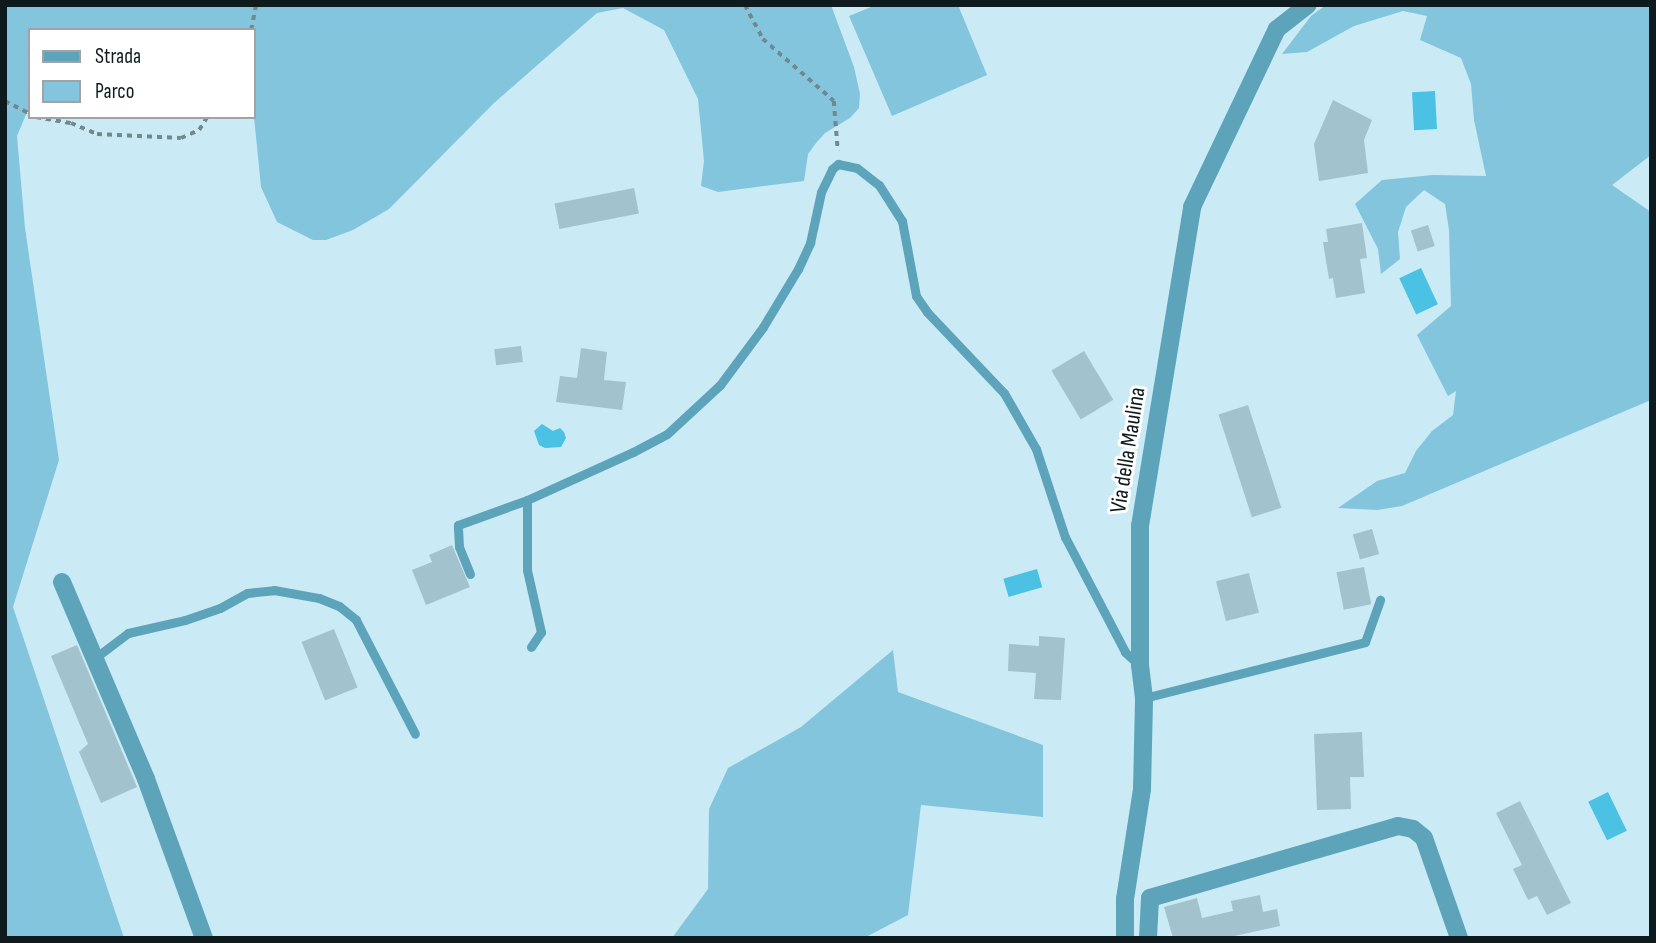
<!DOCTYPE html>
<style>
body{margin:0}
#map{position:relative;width:1656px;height:943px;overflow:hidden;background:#caebf6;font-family:"Sofia Sans Condensed",sans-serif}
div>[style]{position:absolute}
.green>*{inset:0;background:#82c5dc}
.water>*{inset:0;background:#4bc1e3;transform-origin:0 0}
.building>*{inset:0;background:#a2c2cd;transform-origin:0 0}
.path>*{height:3.5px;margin-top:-1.75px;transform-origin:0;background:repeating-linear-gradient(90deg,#71888f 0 5px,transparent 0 10px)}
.lane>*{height:9px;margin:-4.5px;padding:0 4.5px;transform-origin:4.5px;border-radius:4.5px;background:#5da4ba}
.street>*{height:18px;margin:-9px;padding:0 9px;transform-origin:9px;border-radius:9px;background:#5da4ba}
span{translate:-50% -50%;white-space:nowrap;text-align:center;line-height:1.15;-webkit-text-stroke:6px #fff;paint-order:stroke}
.street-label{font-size:23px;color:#0e1a1e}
.frame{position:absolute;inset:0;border:7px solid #0e1a1e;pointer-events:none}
.legend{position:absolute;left:28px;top:28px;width:228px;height:91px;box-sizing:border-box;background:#fff;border:2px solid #9fa3a5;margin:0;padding:9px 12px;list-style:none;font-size:21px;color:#0e1a1e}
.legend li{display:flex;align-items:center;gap:14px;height:35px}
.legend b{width:35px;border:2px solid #9fa3a5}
</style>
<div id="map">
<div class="green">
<div style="clip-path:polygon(5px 5px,831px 5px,854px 67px,860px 94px,859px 108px,850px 118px,825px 133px,816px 143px,808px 154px,804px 181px,718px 192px,701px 186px,704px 161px,698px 99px,664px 30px,623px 8px,597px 13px,494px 103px,389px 209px,353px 230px,326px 240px,313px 240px,277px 222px,261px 187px,254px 117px,254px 30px,30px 30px,30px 105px,17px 136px,25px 228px,59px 460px,13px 607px,124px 938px,5px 938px)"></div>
<div style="clip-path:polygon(876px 5px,958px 5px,987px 75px,892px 116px,849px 16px)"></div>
<div style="clip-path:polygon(1326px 5px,1651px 5px,1651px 155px,1612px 185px,1651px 212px,1651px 400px,1402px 506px,1377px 510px,1338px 508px,1377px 481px,1405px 473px,1416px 451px,1432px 431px,1453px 415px,1456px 391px,1448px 396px,1417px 335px,1451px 306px,1449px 230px,1445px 204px,1424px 190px,1406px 207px,1398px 232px,1400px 259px,1381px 274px,1378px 249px,1355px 204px,1382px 180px,1433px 175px,1486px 176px,1474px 120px,1471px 84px,1461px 58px,1420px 40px,1427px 16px,1403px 11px,1354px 26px,1307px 52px,1282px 54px,1311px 16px)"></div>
<div style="clip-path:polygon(893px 650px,898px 692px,1043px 745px,1043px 817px,921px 805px,908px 915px,864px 938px,672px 938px,708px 889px,709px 809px,728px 768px,801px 727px)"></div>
</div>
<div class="water">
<div style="left:1435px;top:91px;width:38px;height:23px;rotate:87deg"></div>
<div style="left:1421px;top:268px;width:40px;height:24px;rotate:65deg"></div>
<div style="clip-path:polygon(542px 424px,553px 431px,560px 428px,564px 432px,566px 438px,561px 447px,545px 448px,539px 445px,534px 431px)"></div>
<div style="left:1037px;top:569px;width:19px;height:35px;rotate:74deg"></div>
<div style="left:1608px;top:792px;width:43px;height:22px;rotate:64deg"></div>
</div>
<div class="building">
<div style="clip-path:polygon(1333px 100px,1372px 120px,1364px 140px,1368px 173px,1319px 181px,1314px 144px)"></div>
<div style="left:634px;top:188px;width:26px;height:81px;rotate:79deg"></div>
<div style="clip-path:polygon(1362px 223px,1367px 258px,1360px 259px,1365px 293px,1336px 298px,1333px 278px,1329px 279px,1323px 242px,1328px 242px,1326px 229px)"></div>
<div style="left:1428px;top:225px;width:22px;height:18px;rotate:72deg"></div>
<div style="left:521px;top:346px;width:16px;height:27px;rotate:83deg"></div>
<div style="clip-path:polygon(581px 348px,607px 352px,604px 380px,626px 382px,622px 410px,556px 402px,560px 376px,577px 378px)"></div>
<div style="left:1084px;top:351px;width:57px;height:38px;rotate:59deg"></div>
<div style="left:1248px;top:405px;width:108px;height:31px;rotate:72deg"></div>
<div style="left:1372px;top:529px;width:26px;height:20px;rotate:74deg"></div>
<div style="clip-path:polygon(452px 545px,470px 587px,426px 605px,412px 570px,432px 562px,429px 555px)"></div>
<div style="left:1364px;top:567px;width:38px;height:28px;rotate:79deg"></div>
<div style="left:1249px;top:573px;width:41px;height:34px;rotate:76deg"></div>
<div style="left:334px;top:629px;width:63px;height:35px;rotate:68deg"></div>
<div style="clip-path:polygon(1039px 636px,1065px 638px,1061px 700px,1034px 699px,1036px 673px,1008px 671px,1009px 644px,1039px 646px)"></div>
<div style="clip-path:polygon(77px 645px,137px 787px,101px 803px,79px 752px,88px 744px,51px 656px)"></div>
<div style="clip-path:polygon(1362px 732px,1364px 777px,1350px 777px,1351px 809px,1317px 810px,1314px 734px)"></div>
<div style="clip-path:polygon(1520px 801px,1571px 903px,1547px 915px,1537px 896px,1528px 900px,1513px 869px,1522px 865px,1496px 813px)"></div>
<div style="clip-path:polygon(1260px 895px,1263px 912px,1277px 909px,1280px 926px,1225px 938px,1173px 938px,1164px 907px,1197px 898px,1202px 918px,1233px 911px,1231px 901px)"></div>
</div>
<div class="path">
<div style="left:745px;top:5px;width:38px;rotate:62deg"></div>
<div style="left:763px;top:39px;width:94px;rotate:41.1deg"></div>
<div style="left:834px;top:101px;width:50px;rotate:85.4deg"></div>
<div style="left:251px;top:30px;width:25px;rotate:-79deg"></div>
<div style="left:5px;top:101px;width:28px;rotate:27deg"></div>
<div style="left:36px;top:117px;width:36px;rotate:10deg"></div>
<div style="left:71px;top:123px;width:28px;rotate:23deg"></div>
<div style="left:97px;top:134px;width:84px;rotate:2.7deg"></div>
<div style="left:181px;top:138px;width:20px;rotate:-24deg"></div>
<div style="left:199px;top:130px;width:15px;rotate:-58deg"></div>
</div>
<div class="lane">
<div style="left:527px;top:500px;width:70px;rotate:90deg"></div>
<div style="left:527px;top:570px;width:64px;rotate:77.3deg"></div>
<div style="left:541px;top:632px;width:18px;rotate:124deg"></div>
<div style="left:470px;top:574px;width:29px;rotate:-112deg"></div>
<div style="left:459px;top:547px;width:22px;rotate:-93deg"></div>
<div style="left:458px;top:525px;width:73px;rotate:-19.9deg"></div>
<div style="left:527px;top:500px;width:116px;rotate:-24.4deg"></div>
<div style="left:633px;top:452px;width:38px;rotate:-28deg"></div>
<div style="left:667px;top:434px;width:72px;rotate:-42.8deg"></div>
<div style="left:720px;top:385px;width:72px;rotate:-53.4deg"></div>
<div style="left:763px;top:327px;width:68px;rotate:-58.9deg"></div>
<div style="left:798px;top:269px;width:29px;rotate:-65deg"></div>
<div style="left:810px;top:243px;width:52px;rotate:-77.8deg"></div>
<div style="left:821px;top:192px;width:25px;rotate:-64deg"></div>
<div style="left:832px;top:169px;width:8px;rotate:-40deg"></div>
<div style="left:838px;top:164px;width:19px;rotate:12deg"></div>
<div style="left:857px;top:168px;width:28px;rotate:38deg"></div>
<div style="left:879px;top:185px;width:43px;rotate:57.4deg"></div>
<div style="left:902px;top:221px;width:76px;rotate:79.4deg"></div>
<div style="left:916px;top:296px;width:19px;rotate:55deg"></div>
<div style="left:927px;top:312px;width:112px;rotate:46.5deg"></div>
<div style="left:1004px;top:393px;width:64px;rotate:60.3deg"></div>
<div style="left:1036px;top:449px;width:93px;rotate:71.8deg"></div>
<div style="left:1065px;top:537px;width:130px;rotate:62.4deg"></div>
<div style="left:1125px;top:652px;width:19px;rotate:43deg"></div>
<div style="left:95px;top:658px;width:41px;rotate:-37.1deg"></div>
<div style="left:128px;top:633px;width:58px;rotate:-12.8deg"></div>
<div style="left:185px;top:620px;width:37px;rotate:-19deg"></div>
<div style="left:220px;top:608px;width:31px;rotate:-29deg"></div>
<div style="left:247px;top:593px;width:27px;rotate:-6deg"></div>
<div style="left:274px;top:590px;width:46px;rotate:10.1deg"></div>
<div style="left:319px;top:598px;width:22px;rotate:22deg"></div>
<div style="left:339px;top:606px;width:22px;rotate:39deg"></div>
<div style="left:356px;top:620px;width:128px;rotate:62.6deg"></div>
<div style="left:1144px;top:698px;width:228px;rotate:-14.2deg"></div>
<div style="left:1365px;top:642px;width:45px;rotate:-70.3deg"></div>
</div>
<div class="street">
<div style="left:62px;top:582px;width:214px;rotate:66.9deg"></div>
<div style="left:146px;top:779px;width:169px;rotate:70deg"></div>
<div style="left:1125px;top:938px;width:39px;rotate:-90deg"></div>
<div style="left:1125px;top:899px;width:111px;rotate:-81.2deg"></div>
<div style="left:1142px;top:789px;width:91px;rotate:-88.7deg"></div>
<div style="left:1144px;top:698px;width:33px;rotate:-97deg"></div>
<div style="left:1140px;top:665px;width:139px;rotate:-90deg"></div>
<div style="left:1140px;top:526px;width:323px;rotate:-80.7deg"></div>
<div style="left:1192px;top:207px;width:197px;rotate:-64.5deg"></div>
<div style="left:1277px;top:29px;width:39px;rotate:-38deg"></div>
<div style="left:1148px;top:938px;width:40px;rotate:-87.1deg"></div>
<div style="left:1150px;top:898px;width:258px;rotate:-16.2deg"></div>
<div style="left:1398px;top:826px;width:15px;rotate:11deg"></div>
<div style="left:1413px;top:829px;width:14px;rotate:39deg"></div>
<div style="left:1424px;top:838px;width:106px;rotate:70.7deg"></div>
</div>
<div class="street-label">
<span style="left:1128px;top:450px;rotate:-81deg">Via della Maulina</span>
</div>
<div class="frame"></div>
<ul class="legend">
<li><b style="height:9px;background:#5da4ba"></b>Strada</li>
<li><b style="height:19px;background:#82c5dc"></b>Parco</li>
</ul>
</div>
